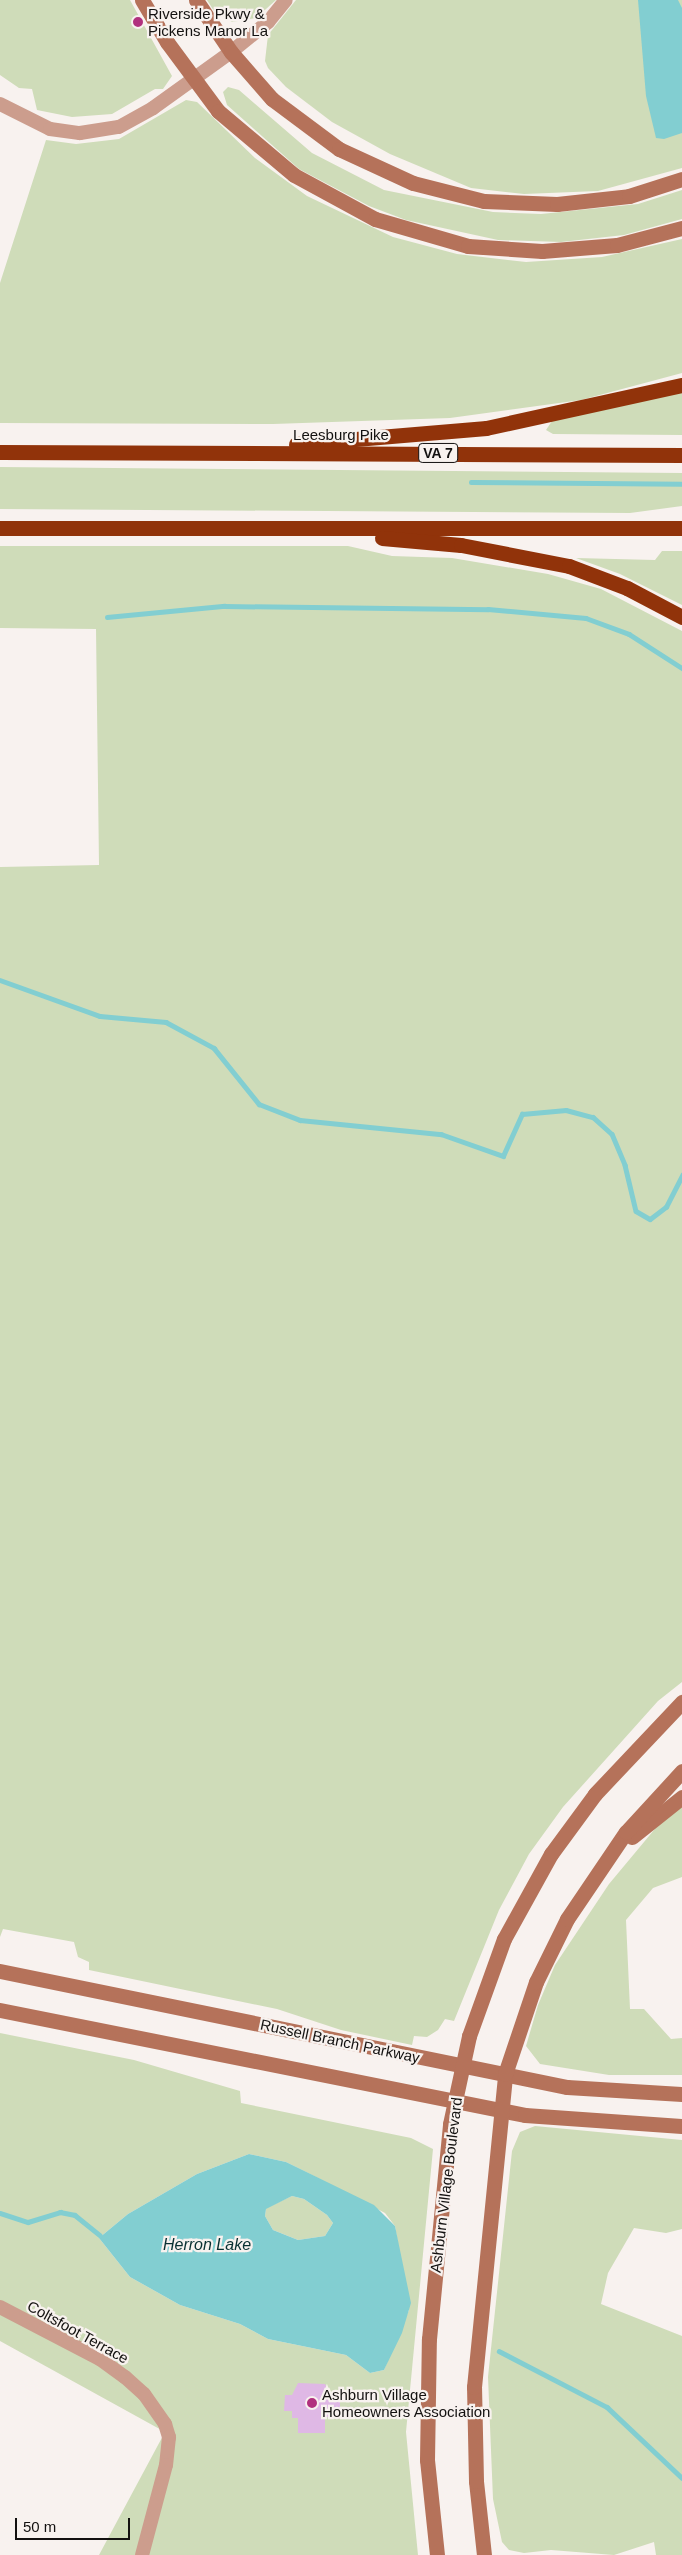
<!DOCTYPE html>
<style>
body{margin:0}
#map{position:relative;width:682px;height:2555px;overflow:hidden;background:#f8f2ef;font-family:Helvetica,sans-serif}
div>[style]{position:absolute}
.green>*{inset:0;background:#cfdcb9}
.water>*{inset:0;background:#82ced1}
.stream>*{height:4.5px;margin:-2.25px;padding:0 2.25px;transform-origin:2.25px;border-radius:2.25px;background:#82ced1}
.building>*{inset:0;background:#dfb8e5}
.minor>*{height:14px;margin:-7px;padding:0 7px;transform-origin:7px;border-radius:7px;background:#cc9d8d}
.secondary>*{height:15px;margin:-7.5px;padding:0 7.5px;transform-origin:7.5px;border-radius:7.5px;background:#b5725a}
.motorway>*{height:15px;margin:-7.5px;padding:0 7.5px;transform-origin:7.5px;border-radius:7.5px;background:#91330a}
.dots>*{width:14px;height:14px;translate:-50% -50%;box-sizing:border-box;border:2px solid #f8f2ef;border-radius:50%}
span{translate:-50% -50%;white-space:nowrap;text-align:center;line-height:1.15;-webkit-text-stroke:4.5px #f8f2ef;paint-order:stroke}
.shield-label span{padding:1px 4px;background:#f8f2ef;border:1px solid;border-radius:4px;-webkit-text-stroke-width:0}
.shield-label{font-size:14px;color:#131110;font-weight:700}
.poi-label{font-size:15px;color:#131110}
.left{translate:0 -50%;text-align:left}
.street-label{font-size:15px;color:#131110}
.water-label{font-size:16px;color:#093032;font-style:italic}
.scale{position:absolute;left:15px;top:2518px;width:115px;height:22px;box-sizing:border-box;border:2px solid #131110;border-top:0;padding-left:6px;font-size:15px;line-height:18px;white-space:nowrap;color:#131110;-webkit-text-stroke:4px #f8f2ef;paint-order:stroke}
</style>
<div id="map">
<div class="green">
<div style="clip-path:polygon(0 0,130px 0,172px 76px,163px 89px,155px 89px,112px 114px,72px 117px,37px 110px,32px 89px,19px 88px,0 75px)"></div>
<div style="clip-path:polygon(207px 0,276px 0,256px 18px,232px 22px,214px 11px)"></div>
<div style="clip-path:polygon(296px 0,682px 0,682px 168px,598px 191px,524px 194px,471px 188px,390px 154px,332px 122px,286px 87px,268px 68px,265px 61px,268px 35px)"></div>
<div style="clip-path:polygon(228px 87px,239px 90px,312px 153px,384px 190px,493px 212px,541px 214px,638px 204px,682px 190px,682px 219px,624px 235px,561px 242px,498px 240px,406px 220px,369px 206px,299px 169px,227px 105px,223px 92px)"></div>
<div style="clip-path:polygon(186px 100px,197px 102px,255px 158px,307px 196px,393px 237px,457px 254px,526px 262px,602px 257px,682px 239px,682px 373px,581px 400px,450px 418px,273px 424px,0 423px,0 283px,46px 140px,76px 144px,119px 139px)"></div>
<div style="clip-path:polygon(682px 392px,682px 435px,553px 434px,546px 430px,552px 421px)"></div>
<div style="clip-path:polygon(0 467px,682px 473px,682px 506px,630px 513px,0 509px)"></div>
<div style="clip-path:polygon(0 546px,348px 546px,392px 556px,452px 558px,548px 574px,601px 589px,682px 631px,682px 1682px,658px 1701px,563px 1807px,529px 1854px,499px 1910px,454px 2021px,445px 2019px,438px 2030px,427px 2037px,414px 2036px,412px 2045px,341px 2030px,277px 2009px,89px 1970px,89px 1962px,78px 1957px,74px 1942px,3px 1929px,0 1937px,0 867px,99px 865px,96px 629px,0 628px)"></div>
<div style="clip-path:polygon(662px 551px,682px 551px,682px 605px,620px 574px,576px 558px,655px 560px)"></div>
<div style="clip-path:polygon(682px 1802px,682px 1877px,653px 1888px,626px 1920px,630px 2009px,644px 2009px,671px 2039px,682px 2038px,682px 2075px,609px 2075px,540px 2064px,526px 2046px,538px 2005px,555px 1965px,609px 1884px,664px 1818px)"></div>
<div style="clip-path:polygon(evenodd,0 2033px,134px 2060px,240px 2091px,241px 2103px,411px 2138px,433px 2149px,406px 2432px,418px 2555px,99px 2555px,165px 2432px,0 2341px,0 2033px,249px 2154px,286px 2162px,308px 2173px,385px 2213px,395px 2226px,409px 2310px,384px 2370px,370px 2373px,346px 2355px,268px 2339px,240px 2324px,180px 2305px,130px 2277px,99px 2238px,128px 2214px,197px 2174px,249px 2154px)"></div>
<div style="clip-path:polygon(535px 2126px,682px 2140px,682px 2229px,666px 2233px,634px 2228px,608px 2273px,601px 2304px,682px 2336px,682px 2555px,656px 2555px,654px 2542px,614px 2555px,551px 2550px,524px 2553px,509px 2550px,502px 2542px,493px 2499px,488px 2377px,512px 2151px,520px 2132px)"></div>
<div style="clip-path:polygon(292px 2196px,304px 2199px,327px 2215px,333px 2223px,325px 2236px,298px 2240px,273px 2230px,265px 2216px,266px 2208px)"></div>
</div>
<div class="water">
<div style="clip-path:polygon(638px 0,678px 0,682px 8px,682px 133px,664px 139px,656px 138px,646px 96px)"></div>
<div style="clip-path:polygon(evenodd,249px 2154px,286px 2162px,374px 2205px,395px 2226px,411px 2303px,402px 2333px,384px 2370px,370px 2373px,346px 2355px,268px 2339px,240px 2324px,180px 2305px,130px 2277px,99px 2238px,128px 2214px,197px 2174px,249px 2154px,292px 2196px,304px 2199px,327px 2215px,333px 2223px,325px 2236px,298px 2240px,273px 2230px,265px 2216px,266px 2209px,292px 2196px)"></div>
</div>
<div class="stream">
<div style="left:471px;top:482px;width:211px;rotate:0.5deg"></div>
<div style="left:107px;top:617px;width:118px;rotate:-5.4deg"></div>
<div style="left:224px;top:606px;width:264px;rotate:0.7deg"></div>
<div style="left:488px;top:609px;width:98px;rotate:5.2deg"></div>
<div style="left:586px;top:618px;width:46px;rotate:20.4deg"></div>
<div style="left:629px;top:634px;width:63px;rotate:32.7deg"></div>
<div style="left:0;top:980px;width:106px;rotate:19.8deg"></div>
<div style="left:100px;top:1016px;width:66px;rotate:5.2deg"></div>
<div style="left:166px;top:1022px;width:55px;rotate:28.4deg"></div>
<div style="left:214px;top:1048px;width:72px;rotate:51.2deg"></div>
<div style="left:259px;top:1104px;width:44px;rotate:21.3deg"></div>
<div style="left:300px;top:1120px;width:142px;rotate:5.7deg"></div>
<div style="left:441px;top:1134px;width:66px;rotate:19.5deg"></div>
<div style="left:503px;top:1156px;width:46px;rotate:-65.7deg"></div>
<div style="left:522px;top:1114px;width:44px;rotate:-5.2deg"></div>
<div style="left:566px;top:1110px;width:28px;rotate:15deg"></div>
<div style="left:593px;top:1117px;width:25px;rotate:42deg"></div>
<div style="left:612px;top:1134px;width:34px;rotate:67deg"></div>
<div style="left:625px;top:1165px;width:47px;rotate:76.6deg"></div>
<div style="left:636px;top:1211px;width:16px;rotate:30deg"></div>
<div style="left:650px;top:1219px;width:20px;rotate:-37deg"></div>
<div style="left:666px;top:1207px;width:36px;rotate:-63deg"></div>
<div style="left:0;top:2213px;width:29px;rotate:18deg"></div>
<div style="left:28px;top:2222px;width:34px;rotate:-17deg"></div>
<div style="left:60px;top:2212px;width:15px;rotate:11deg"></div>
<div style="left:75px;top:2215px;width:32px;rotate:39deg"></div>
<div style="left:499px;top:2351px;width:122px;rotate:27.4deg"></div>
<div style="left:607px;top:2407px;width:103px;rotate:43.4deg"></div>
</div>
<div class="building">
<div style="clip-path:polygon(298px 2383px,325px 2384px,331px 2396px,340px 2396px,340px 2411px,331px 2411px,331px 2417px,325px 2417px,325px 2433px,298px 2433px,298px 2418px,292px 2418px,292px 2411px,284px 2411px,285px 2395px,292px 2395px)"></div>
</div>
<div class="minor">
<div style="left:0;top:104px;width:56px;rotate:26.6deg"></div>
<div style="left:50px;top:129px;width:30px;rotate:8deg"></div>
<div style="left:80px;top:133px;width:39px;rotate:-9deg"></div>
<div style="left:119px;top:127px;width:39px;rotate:-29deg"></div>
<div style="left:153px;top:108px;width:96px;rotate:-35.7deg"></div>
<div style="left:231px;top:52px;width:48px;rotate:-39deg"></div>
<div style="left:268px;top:22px;width:28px;rotate:-51deg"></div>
<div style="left:0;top:2307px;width:113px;rotate:27.5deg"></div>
<div style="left:100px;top:2359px;width:31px;rotate:36deg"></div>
<div style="left:125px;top:2377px;width:25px;rotate:42deg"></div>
<div style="left:144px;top:2394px;width:37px;rotate:55deg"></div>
<div style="left:165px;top:2424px;width:14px;rotate:73deg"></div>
<div style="left:169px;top:2437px;width:28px;rotate:96deg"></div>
<div style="left:166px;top:2465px;width:93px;rotate:104.9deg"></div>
</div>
<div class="secondary">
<div style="left:142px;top:0;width:49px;rotate:59.2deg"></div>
<div style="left:167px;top:42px;width:86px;rotate:53.5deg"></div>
<div style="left:218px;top:111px;width:99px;rotate:40.1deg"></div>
<div style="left:294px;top:175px;width:92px;rotate:28.5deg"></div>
<div style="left:375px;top:219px;width:97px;rotate:16.2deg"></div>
<div style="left:468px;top:246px;width:74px;rotate:3.9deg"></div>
<div style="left:542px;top:251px;width:75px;rotate:-4.6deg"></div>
<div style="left:617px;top:245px;width:67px;rotate:-14.7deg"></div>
<div style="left:196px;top:0;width:63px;rotate:56.1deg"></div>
<div style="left:231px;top:52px;width:62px;rotate:48.9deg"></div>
<div style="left:272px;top:99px;width:84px;rotate:36.7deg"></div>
<div style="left:339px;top:149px;width:81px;rotate:24.7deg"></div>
<div style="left:413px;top:183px;width:73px;rotate:14.2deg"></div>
<div style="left:484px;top:201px;width:73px;rotate:2.4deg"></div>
<div style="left:557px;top:204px;width:72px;rotate:-6.3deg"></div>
<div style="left:629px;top:196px;width:56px;rotate:-17.8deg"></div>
<div style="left:632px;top:1837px;width:64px;rotate:-38.7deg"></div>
<div style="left:0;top:1971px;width:579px;rotate:11.56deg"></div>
<div style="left:567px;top:2087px;width:115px;rotate:3.5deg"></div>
<div style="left:0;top:2010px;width:535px;rotate:11.31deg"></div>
<div style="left:525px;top:2115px;width:157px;rotate:4deg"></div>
<div style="left:437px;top:2555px;width:96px;rotate:-96deg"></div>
<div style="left:427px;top:2460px;width:121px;rotate:-89.1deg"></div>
<div style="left:429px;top:2339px;width:216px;rotate:-84.4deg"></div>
<div style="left:450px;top:2124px;width:90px;rotate:-77.8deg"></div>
<div style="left:469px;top:2036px;width:103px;rotate:-70.2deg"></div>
<div style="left:504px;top:1939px;width:97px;rotate:-61.1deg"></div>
<div style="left:551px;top:1854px;width:74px;rotate:-53.7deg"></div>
<div style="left:595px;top:1794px;width:127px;rotate:-46.6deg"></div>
<div style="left:484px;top:2555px;width:74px;rotate:-96.2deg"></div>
<div style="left:476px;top:2481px;width:94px;rotate:-91.2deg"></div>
<div style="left:474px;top:2387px;width:315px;rotate:-84.3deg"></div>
<div style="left:505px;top:2074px;width:97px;rotate:-71.4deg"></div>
<div style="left:536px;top:1982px;width:70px;rotate:-63.8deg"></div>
<div style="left:567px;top:1919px;width:105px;rotate:-55.9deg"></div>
<div style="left:626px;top:1832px;width:83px;rotate:-47.4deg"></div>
</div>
<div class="motorway">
<div style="left:296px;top:444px;width:191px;rotate:-4.8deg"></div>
<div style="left:486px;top:428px;width:201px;rotate:-12.4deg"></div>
<div style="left:0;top:452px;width:682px;rotate:0.25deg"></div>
<div style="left:0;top:528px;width:682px"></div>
<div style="left:382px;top:538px;width:79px;rotate:5.1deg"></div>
<div style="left:461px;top:545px;width:110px;rotate:11deg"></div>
<div style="left:569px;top:566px;width:62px;rotate:20.8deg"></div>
<div style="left:627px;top:588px;width:62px;rotate:27.8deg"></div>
</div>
<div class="dots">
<div style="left:138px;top:22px;background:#b1317e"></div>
<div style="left:312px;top:2403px;background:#b1317e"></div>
</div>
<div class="shield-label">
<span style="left:438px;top:453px">VA 7</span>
</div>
<div class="poi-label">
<span class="left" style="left:148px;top:22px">Riverside Pkwy &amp;<br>Pickens Manor La</span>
<span class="left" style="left:322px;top:2403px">Ashburn Village<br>Homeowners Association</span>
</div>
<div class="street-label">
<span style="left:341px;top:435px">Leesburg Pike</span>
<span style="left:340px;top:2041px;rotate:12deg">Russell Branch Parkway</span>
<span style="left:446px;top:2185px;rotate:-83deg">Ashburn Village Boulevard</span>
<span style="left:78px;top:2332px;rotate:29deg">Coltsfoot Terrace</span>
</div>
<div class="water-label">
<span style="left:207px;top:2245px">Herron Lake</span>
</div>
<div class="scale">50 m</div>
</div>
